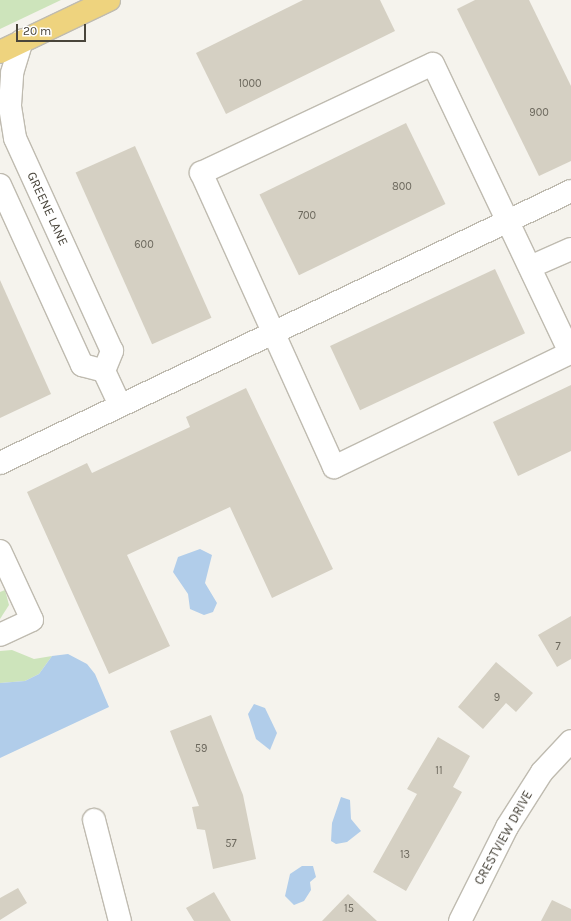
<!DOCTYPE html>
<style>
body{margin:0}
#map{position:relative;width:571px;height:921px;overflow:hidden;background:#f5f3ed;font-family:Karla,sans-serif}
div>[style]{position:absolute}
.green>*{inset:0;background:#cde4bb}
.water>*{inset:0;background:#b1cdea}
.building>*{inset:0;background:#d5d0c3;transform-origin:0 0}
.roads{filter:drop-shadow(1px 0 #bfbbb0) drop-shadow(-1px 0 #bfbbb0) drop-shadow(0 1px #bfbbb0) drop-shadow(0 -1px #bfbbb0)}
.minor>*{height:22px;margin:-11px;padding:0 11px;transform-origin:11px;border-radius:11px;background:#fff}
.highway>*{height:22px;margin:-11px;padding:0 11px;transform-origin:11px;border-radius:11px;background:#eed37e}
span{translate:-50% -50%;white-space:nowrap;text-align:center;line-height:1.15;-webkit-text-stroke:4px #fff;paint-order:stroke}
.number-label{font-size:11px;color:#6c685d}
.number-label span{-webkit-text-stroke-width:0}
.street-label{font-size:13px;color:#49453b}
.scale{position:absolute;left:16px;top:24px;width:70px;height:18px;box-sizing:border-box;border:2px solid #49453b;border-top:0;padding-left:5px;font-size:12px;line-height:14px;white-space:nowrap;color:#49453b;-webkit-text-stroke:3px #fff;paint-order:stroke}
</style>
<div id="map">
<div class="green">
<div style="clip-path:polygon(0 0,61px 0,0 29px)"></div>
<div style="clip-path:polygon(5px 590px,9px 605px,0 619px,0 592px)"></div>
<div style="clip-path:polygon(12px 650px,34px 659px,52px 656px,39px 674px,25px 681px,0 683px,0 651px)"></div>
</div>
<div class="water">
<div style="clip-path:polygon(200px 549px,212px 555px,205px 583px,217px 603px,213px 612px,204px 615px,190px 609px,188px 594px,173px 572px,178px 557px)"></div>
<div style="clip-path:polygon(68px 654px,87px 664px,95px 674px,109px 707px,0 758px,0 683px,25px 681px,39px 674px,52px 656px)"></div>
<div style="clip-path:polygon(254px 704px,265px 708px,277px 733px,270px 750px,256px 739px,248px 714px)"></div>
<div style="clip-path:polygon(341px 797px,350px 800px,351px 819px,361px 831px,347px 842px,336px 844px,331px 841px,332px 823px)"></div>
<div style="clip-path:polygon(302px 866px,313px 866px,316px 877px,310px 882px,311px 890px,304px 901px,294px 905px,285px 896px,290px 874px)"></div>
</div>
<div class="building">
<div style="clip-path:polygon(303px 0,380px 0,395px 31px,226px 114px,196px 53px)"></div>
<div style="clip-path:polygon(475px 0,529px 0,571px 86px,571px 161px,539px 176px,457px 9px)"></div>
<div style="left:406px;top:123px;width:90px;height:163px;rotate:64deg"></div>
<div style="left:135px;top:146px;width:188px;height:65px;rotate:66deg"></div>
<div style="left:495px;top:269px;width:71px;height:182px;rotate:65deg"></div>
<div style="clip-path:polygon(0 280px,51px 394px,0 418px)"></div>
<div style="clip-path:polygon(571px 385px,571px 451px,518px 476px,493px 422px)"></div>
<div style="clip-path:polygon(246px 388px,333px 569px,272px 598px,230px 507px,127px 555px,170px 646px,109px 674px,27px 492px,87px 463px,92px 473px,190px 427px,186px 417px)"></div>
<div style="clip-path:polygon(571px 616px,571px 659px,557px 667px,538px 635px)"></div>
<div style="clip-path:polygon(496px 662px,533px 693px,516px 712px,506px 703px,483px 729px,458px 707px)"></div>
<div style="clip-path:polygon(211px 715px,243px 795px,256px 859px,213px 869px,205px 830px,197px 829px,192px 807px,199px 806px,170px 731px)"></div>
<div style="clip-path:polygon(438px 737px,470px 756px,453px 787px,462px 792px,406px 891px,373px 872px,417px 794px,407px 789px)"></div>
<div style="clip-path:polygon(18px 888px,27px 903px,0 920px,0 898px)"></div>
<div style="clip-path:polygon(214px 892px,231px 921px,194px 921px,186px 908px)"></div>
<div style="clip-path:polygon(348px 894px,377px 921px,322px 921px)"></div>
<div style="clip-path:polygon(552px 900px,571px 909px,571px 921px,541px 921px)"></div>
</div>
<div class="roads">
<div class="minor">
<div style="left:433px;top:64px;width:320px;rotate:64.6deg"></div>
<div style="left:570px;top:353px;width:262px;rotate:154.2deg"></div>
<div style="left:334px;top:467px;width:323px;rotate:-114.3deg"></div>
<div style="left:201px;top:173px;width:256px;rotate:-25.2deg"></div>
<div style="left:0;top:185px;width:198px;rotate:65.5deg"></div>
<div style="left:82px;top:365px;width:23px;rotate:15deg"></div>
<div style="left:104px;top:371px;width:22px;rotate:-68deg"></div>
<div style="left:112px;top:351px;width:234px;rotate:-114.5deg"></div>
<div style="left:15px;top:138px;width:33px;rotate:-99deg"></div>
<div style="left:10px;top:105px;width:32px;rotate:-86deg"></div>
<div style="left:12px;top:73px;width:34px;rotate:-73deg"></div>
<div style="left:530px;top:267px;width:45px;rotate:-23.7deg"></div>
<div style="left:104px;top:371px;width:38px;rotate:65deg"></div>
<div style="left:0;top:463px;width:632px;rotate:-25.47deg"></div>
<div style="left:0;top:551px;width:76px;rotate:65.1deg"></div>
<div style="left:32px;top:620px;width:35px;rotate:155deg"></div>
<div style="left:94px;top:820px;width:104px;rotate:75.6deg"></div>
<div style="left:460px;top:921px;width:105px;rotate:-63.4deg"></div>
<div style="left:507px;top:827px;width:65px;rotate:-57.5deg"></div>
<div style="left:542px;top:772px;width:42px;rotate:-46.9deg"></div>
</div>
<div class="highway">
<div style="left:0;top:52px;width:121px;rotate:-25.5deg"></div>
</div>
</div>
<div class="number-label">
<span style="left:250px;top:84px">1000</span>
<span style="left:539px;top:113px">900</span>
<span style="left:402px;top:187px">800</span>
<span style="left:307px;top:216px">700</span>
<span style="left:144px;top:245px">600</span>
<span style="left:558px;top:647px">7</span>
<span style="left:497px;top:698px">9</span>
<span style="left:201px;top:749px">59</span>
<span style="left:439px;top:771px">11</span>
<span style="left:231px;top:844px">57</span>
<span style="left:405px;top:855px">13</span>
<span style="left:349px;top:909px">15</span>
</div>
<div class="street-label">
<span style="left:47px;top:209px;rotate:65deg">GREENE LANE</span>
<span style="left:504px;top:838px;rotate:-61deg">CRESTVIEW DRIVE</span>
</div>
<div class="scale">20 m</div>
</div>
